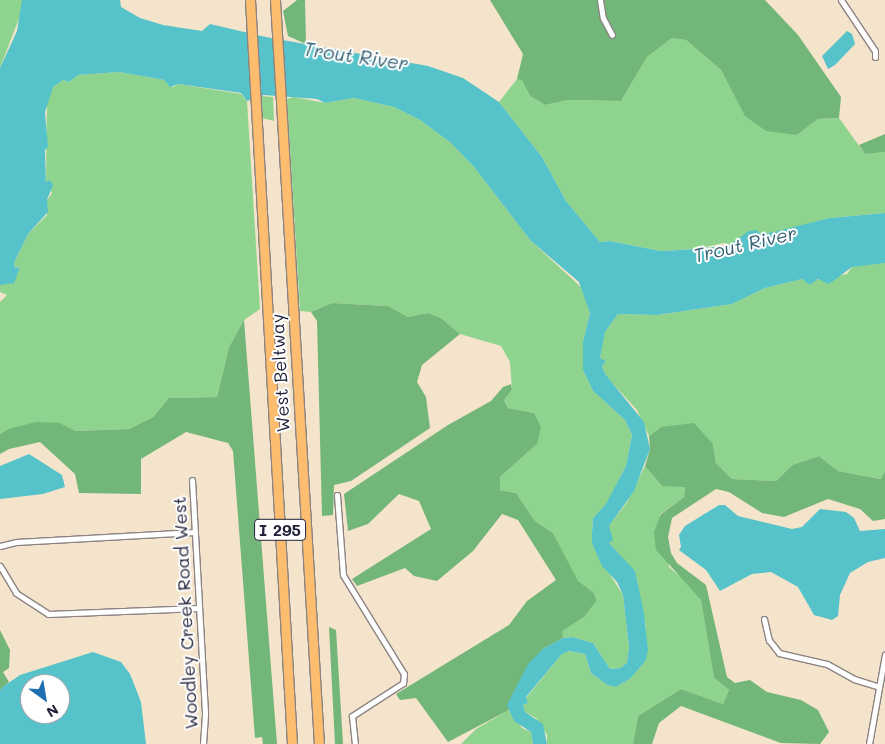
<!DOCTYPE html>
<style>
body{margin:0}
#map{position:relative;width:885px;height:744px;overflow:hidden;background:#f4e4cb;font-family:Mali,sans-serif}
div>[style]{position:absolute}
.green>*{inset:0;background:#8ed48e}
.forest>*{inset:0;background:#72b679}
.water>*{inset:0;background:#55c3c9}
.roads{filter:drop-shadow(1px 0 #8b8383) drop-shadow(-1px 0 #8b8383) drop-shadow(0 1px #8b8383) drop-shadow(0 -1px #8b8383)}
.street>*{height:5px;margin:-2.5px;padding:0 2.5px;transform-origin:2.5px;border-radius:2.5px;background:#fff}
.highway>*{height:9px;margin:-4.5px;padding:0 4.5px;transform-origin:4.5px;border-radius:4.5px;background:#fcbd6e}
span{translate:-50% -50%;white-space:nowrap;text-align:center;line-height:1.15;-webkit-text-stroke:4px #fff;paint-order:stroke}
.shield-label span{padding:1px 4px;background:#fff;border:1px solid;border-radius:4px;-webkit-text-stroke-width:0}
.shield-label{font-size:16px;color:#22223b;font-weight:700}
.street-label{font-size:18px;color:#22223b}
.water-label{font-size:19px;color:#366274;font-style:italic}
.north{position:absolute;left:20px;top:674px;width:50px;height:50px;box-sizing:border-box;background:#fff;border:1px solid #a7a7b1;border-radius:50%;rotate:148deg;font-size:14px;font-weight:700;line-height:20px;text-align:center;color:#22223b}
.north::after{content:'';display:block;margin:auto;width:18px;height:22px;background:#1f6fb2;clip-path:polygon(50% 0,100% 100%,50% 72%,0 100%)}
</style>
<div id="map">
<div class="green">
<div style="clip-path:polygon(0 0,22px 0,23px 8px,0 68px)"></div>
<div style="clip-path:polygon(672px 38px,686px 40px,721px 70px,745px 115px,797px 135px,818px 119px,839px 118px,865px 154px,885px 152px,885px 213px,830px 218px,730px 245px,724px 243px,696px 249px,661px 251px,610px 241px,600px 242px,566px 201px,542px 157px,499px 102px,517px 79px,522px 79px,530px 96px,545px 105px,568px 100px,621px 101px,647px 57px)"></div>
<div style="clip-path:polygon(119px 72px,164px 80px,173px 87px,178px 84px,241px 94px,247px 101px,260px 309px,244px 320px,229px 347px,217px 397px,169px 398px,153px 417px,129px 429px,74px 431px,60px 423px,8px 429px,0 434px,0 302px,7px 295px,0 292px,0 285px,20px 267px,15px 268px,14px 263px,28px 234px,47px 215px,47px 200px,52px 193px,46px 183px,47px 100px,53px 87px,63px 80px,69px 82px,78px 75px)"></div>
<div style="clip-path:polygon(261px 96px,273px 97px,274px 121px,262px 118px)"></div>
<div style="clip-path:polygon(294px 97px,325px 103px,354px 98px,394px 107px,420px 120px,451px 143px,474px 167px,531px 241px,583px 289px,590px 313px,583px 342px,583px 370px,593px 391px,625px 420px,632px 435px,626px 466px,607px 504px,593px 518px,592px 533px,600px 559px,623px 595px,629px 647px,627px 663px,620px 668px,610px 669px,593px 643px,572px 637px,563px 638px,561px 631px,584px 617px,597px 599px,594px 593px,578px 582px,553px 533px,535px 521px,516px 493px,500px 490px,500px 477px,537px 444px,534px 413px,508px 408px,504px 400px,512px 390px,510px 362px,501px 346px,460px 334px,441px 318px,428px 313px,408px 317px,388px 306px,332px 303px,311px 312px,300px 311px,287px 99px)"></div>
<div style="clip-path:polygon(885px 263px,885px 471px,882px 479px,838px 471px,819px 456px,792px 465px,776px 481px,732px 479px,716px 463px,713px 444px,661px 427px,649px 436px,637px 410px,605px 375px,602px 366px,606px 361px,600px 359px,601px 350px,605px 332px,618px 314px,657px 315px,732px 304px,765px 288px,802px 279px,816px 280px,847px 274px,852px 267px,864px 264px)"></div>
<div style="clip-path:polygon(645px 466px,662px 486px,685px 486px,684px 497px,660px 514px,669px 567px,693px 588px,701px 600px,714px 678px,729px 690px,723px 704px,681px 689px,638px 716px,633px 744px,547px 744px,547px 735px,536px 718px,525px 712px,523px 705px,528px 703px,526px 698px,562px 654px,568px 651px,585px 654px,591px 673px,607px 685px,616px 687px,631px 678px,646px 660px,646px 627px,637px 581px,633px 570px,609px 543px,609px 526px,627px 502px)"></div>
<div style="clip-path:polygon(509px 710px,522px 728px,531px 732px,533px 744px,461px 744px,476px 729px)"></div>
</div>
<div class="forest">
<div style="clip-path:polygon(297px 0,305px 0,306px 44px,288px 36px,283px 11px)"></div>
<div style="clip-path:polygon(490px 0,765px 0,798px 35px,841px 97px,839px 118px,818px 119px,797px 135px,766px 131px,745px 116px,721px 70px,686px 40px,672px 38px,647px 57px,621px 101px,568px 100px,545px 105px,530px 96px,522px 80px,517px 79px,523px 54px)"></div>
<div style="clip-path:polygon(885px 134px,885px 152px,865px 154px,859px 145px)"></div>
<div style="clip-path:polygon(332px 303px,388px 306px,408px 317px,428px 313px,441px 318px,460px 334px,422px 365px,417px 382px,426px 397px,430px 428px,351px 481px,334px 485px,333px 515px,322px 516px,317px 321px,311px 312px)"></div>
<div style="clip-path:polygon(244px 320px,277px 744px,263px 744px,262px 737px,255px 738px,233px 451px,228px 443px,186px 432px,141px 459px,141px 494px,79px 493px,75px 474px,40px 442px,9px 449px,0 454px,0 434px,8px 429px,36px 422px,60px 423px,75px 431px,129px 429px,153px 417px,169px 398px,217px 397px,229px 347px)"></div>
<div style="clip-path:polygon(511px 384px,512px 390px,504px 400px,508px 408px,534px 413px,541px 427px,537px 444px,500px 477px,500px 490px,516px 493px,535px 521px,553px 533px,578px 581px,594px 593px,597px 600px,584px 617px,562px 631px,563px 638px,544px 648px,508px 705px,509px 710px,448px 742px,416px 698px,400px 700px,396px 694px,509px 625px,527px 601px,556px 580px,518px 520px,502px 514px,473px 551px,437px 581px,414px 576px,405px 568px,357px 586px,352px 579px,431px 529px,419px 501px,399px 494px,368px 524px,348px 531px,344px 494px,448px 425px,491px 401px,503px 387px)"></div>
<div style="clip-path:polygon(694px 423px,713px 444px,716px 463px,732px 479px,776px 481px,792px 465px,819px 456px,838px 471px,881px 479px,885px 471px,885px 519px,873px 521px,860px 509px,828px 499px,784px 517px,762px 513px,729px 492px,716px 489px,672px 518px,668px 537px,671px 553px,677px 563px,706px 585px,727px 677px,735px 683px,750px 680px,767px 692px,801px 700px,818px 710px,829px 732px,820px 744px,781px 743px,681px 706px,659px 723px,652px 744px,633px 744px,638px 716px,681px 689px,723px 704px,729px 690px,714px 678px,701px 600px,656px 550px,654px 532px,661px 514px,684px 497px,685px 487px,662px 486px,645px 466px,650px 449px,649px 436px,661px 427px)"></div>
<div style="clip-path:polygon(329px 627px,336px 630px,343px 744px,335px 744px)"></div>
<div style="clip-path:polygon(0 630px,10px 650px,9px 668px,3px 672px,9px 682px,0 690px)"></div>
</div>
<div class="water">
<div style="clip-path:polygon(22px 0,120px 0,121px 7px,140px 18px,163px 25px,202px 31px,210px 24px,266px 37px,428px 66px,463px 78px,499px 102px,542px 157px,566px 201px,600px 242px,610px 241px,661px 251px,696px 249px,729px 245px,749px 231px,757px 230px,761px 235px,830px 218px,885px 213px,885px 263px,852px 267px,829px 284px,818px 279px,810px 285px,802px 279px,765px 288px,732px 304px,657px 315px,618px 314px,605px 332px,600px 358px,606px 361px,602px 366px,605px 374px,644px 422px,650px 449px,634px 491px,609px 526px,613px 540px,609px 543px,635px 571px,644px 613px,648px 650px,646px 660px,631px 678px,616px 687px,607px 685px,591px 673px,585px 654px,569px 651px,562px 654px,526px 697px,528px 703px,523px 705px,525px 712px,543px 724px,547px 744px,533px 744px,531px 732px,514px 721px,507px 705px,528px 664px,544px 648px,563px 638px,572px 637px,593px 643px,610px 669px,620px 668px,627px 663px,629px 647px,623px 595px,617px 582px,602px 566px,592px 543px,592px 533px,593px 518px,606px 504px,626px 466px,632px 435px,625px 420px,593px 391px,583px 370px,583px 342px,590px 313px,579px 282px,531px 241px,474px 167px,451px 143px,420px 120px,394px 107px,354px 98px,325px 103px,317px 99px,264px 95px,247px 101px,241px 93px,178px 84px,170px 87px,164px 80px,119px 72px,78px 75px,69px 82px,63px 80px,53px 87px,45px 112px,48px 147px,45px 150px,46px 182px,50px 180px,53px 185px,47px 200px,48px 212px,28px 234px,14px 263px,15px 268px,20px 267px,14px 283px,0 285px,0 68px,17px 31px)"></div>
<div style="clip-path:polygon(847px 31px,852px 34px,855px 44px,835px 65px,828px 69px,822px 56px)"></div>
<div style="clip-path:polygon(29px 454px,62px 475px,65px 487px,43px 494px,0 499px,0 466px)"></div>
<div style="clip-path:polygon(719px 505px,725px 505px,738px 516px,792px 529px,802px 527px,820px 509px,846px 512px,854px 518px,860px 531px,885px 529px,885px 558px,868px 562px,850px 573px,840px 595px,838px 616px,832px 620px,814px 615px,798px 587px,771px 572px,752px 574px,720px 591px,706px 570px,679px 550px,681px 547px,679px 535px,685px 526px)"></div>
<div style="clip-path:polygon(evenodd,93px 652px,121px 662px,130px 674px,141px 702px,146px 744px,0 744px,0 690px,4px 686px,20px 675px,93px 652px,30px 684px,60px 684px,60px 714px,30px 714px,30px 684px)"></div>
</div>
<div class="roads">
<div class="street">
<div style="left:600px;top:0;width:18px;rotate:81deg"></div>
<div style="left:603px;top:18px;width:19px;rotate:62deg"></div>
<div style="left:841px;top:0;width:61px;rotate:56.3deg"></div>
<div style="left:875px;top:51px;width:6px;rotate:90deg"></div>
<div style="left:192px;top:480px;width:235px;rotate:86.8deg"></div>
<div style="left:205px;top:715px;width:29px;rotate:94deg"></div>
<div style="left:337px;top:495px;width:80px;rotate:85.7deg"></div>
<div style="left:343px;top:575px;width:116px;rotate:58.4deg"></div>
<div style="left:404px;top:674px;width:9px;rotate:96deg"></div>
<div style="left:403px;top:683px;width:61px;rotate:147.1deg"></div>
<div style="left:352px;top:716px;width:28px;rotate:84deg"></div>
<div style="left:0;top:546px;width:16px;rotate:-14deg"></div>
<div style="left:16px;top:542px;width:179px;rotate:-3.2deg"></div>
<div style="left:0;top:566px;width:31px;rotate:59deg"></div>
<div style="left:16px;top:593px;width:38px;rotate:33deg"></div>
<div style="left:48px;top:614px;width:151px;rotate:-2.3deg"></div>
<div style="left:764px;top:619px;width:22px;rotate:77deg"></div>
<div style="left:769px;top:640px;width:16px;rotate:52deg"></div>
<div style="left:779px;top:653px;width:49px;rotate:12.9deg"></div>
<div style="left:827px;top:664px;width:31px;rotate:29deg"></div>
<div style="left:854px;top:679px;width:24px;rotate:17deg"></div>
<div style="left:869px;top:744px;width:91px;rotate:-79.9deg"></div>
</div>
<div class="highway">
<div style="left:250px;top:0;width:745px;rotate:86.77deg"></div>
<div style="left:275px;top:0;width:745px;rotate:86.62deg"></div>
</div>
</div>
<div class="shield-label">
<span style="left:280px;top:530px">I 295</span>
</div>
<div class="street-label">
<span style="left:280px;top:373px;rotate:-93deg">West Beltway</span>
<span style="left:185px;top:613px;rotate:-93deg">Woodley Creek Road West</span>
</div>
<div class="water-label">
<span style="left:356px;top:56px;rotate:8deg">Trout River</span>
<span style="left:745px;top:244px;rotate:-13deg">Trout River</span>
</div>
<div class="north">N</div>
</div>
